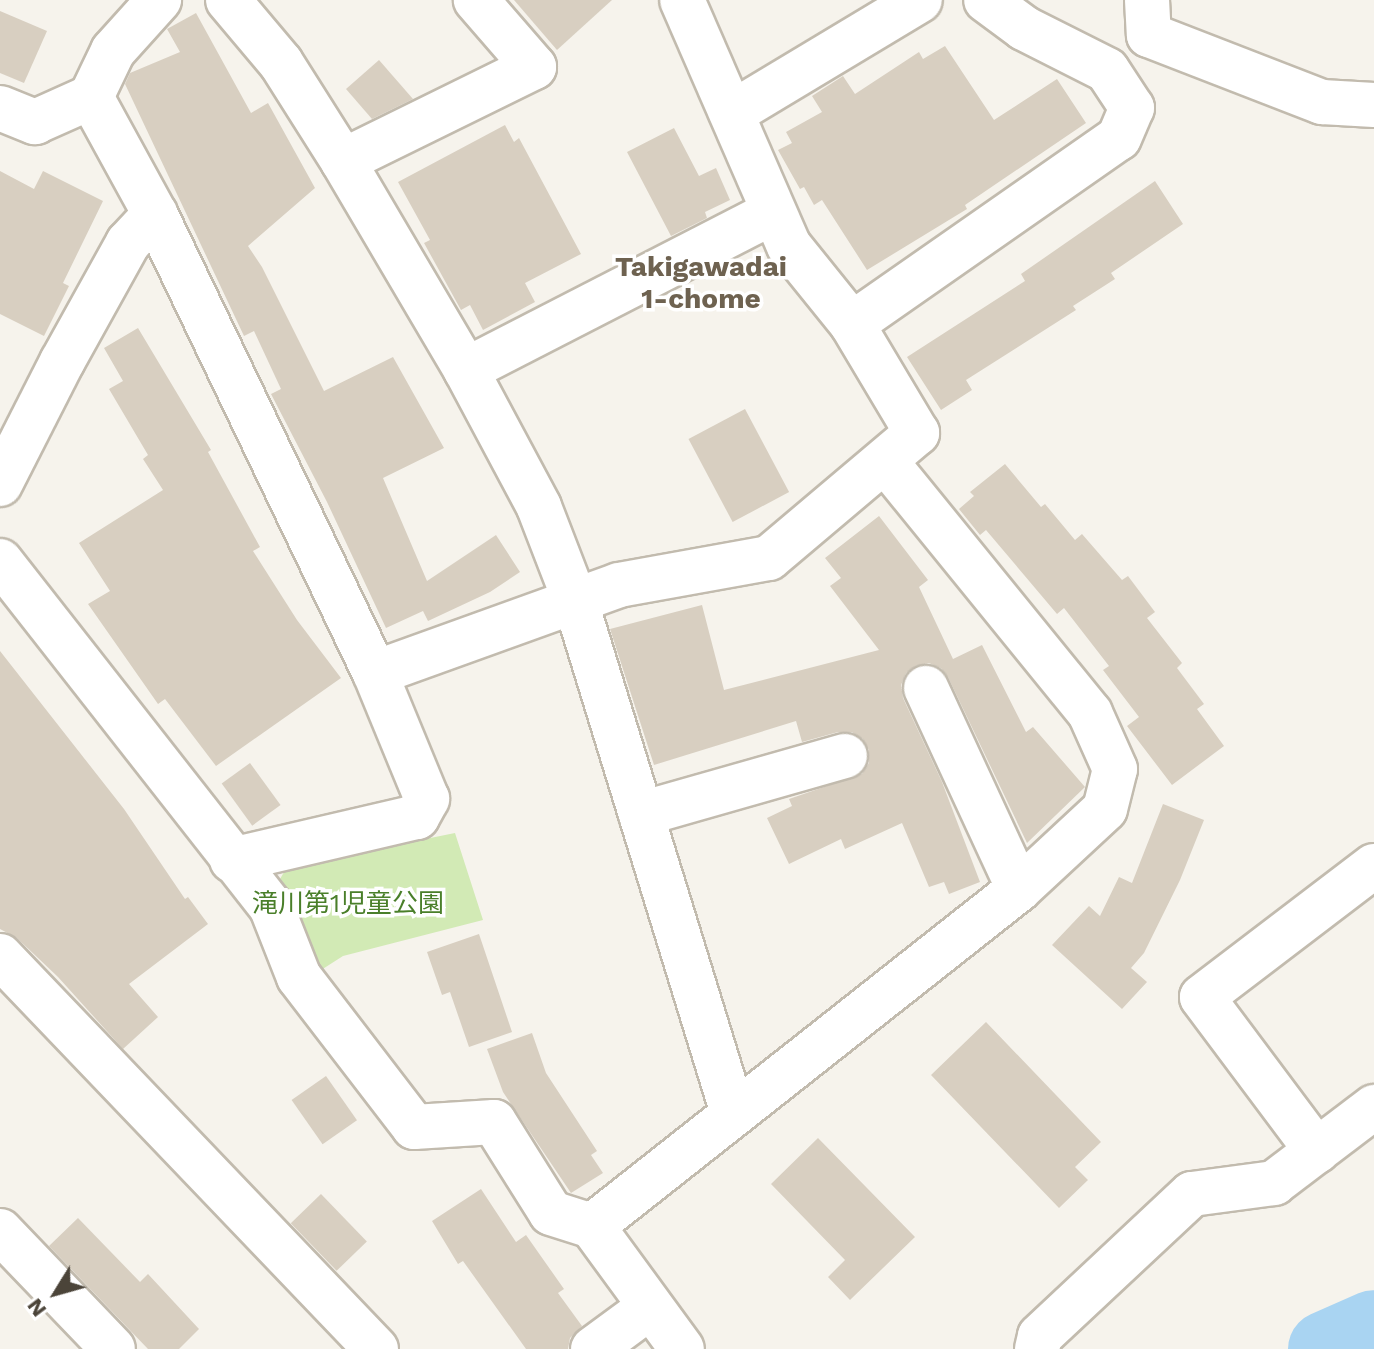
<!DOCTYPE html>
<meta charset="utf-8">
<style>
body{margin:0}
#map{position:relative;width:1374px;height:1349px;overflow:hidden;background:#f6f3ec;font-family:"Work Sans","Noto Sans JP",sans-serif}
div>[style]{position:absolute}
.green>*{inset:0;background:#d2eab5}
.river>*{height:76px;margin:-38px;padding:0 38px;transform-origin:38px;border-radius:38px;background:#a9d4f2}
.building>*{inset:0;background:#d8cfc1;transform-origin:0 0}
.roads{filter:drop-shadow(2px 0 #c2bbae) drop-shadow(-2px 0 #c2bbae) drop-shadow(0 2px #c2bbae) drop-shadow(0 -2px #c2bbae)}
.minor>*{height:44px;margin:-22px;padding:0 22px;transform-origin:22px;border-radius:22px;background:#fff}
span{translate:-50% -50%;white-space:nowrap;text-align:center;line-height:1.15;-webkit-text-stroke:7px #fff;paint-order:stroke}
.park-label{font-size:26px;color:#4a7f2a}
.neighbourhood-label{font-size:28px;color:#6e6250;font-weight:700}
.north{position:absolute;left:16px;top:1253px;width:80px;height:80px;-webkit-text-stroke:6px #fff;paint-order:stroke;rotate:233deg;font-size:22px;font-weight:700;line-height:32px;text-align:center;color:#4b4439}
.north::after{content:'';display:block;margin:auto;width:28px;height:36px;background:#4b4439;clip-path:polygon(50% 0,100% 100%,50% 72%,0 100%)}
</style>
<div id="map">
<div class="green">
<div style="clip-path:polygon(455px 833px,483px 920px,343px 956px,318px 972px,297px 935px,280px 879px,287px 867px)"></div>
</div>
<div class="river">
<div style="left:1326px;top:1349px;width:52px;rotate:-23.6deg"></div>
</div>
<div class="building">
<div style="clip-path:polygon(514px 0,612px 0,557px 50px)"></div>
<div style="clip-path:polygon(0 11px,47px 31px,24px 83px,0 73px)"></div>
<div style="clip-path:polygon(196px 13px,251px 113px,268px 103px,315px 188px,248px 246px,262px 267px,324px 391px,393px 357px,444px 448px,383px 478px,427px 581px,496px 535px,520px 572px,490px 592px,428px 621px,423px 611px,386px 628px,327px 502px,271px 394px,281px 389px,254px 331px,244px 336px,125px 84px,130px 73px,180px 52px,167px 29px)"></div>
<div style="clip-path:polygon(945px 46px,994px 120px,1057px 79px,1086px 123px,965px 205px,967px 209px,867px 270px,822px 200px,814px 205px,804px 187px,800px 189px,778px 150px,792px 143px,786px 132px,822px 112px,812px 96px,843px 76px,855px 94px,919px 52px,923px 59px)"></div>
<div style="clip-path:polygon(379px 60px,413px 99px,372px 119px,346px 89px)"></div>
<div style="clip-path:polygon(505px 125px,514px 142px,519px 138px,581px 254px,525px 283px,535px 302px,483px 330px,470px 305px,461px 310px,424px 243px,430px 240px,398px 182px)"></div>
<div style="clip-path:polygon(674px 128px,699px 176px,716px 168px,730px 200px,705px 212px,707px 218px,671px 236px,627px 152px)"></div>
<div style="clip-path:polygon(0 171px,34px 189px,43px 171px,103px 201px,63px 283px,69px 286px,44px 336px,0 314px)"></div>
<div style="clip-path:polygon(1155px 181px,1183px 224px,1111px 273px,1115px 279px,1073px 306px,1076px 310px,966px 380px,972px 390px,941px 410px,907px 357px,1025px 281px,1021px 274px)"></div>
<div style="clip-path:polygon(138px 328px,211px 450px,208px 452px,260px 547px,253px 551px,297px 620px,341px 678px,216px 766px,165px 699px,158px 704px,88px 604px,110px 591px,79px 543px,163px 490px,143px 459px,148px 455px,109px 389px,123px 381px,104px 348px)"></div>
<div style="left:745px;top:409px;width:94px;height:64px;rotate:62deg"></div>
<div style="clip-path:polygon(1005px 464px,1041px 507px,1045px 504px,1075px 540px,1082px 534px,1122px 580px,1128px 576px,1155px 612px,1147px 618px,1182px 663px,1177px 668px,1204px 704px,1197px 709px,1224px 746px,1172px 785px,1127px 726px,1139px 717px,1103px 670px,1109px 666px,1064px 608px,1057px 614px,986px 530px,980px 535px,959px 509px,974px 496px,970px 492px)"></div>
<div style="clip-path:polygon(879px 516px,928px 580px,919px 587px,953px 659px,982px 645px,1026px 732px,1033px 727px,1085px 787px,1027px 843px,948px 677px,941px 668px,929px 663px,915px 666px,906px 673px,901px 685px,903px 698px,942px 782px,980px 882px,949px 894px,944px 882px,929px 887px,902px 823px,845px 849px,841px 839px,789px 864px,767px 818px,792px 806px,789px 799px,862px 774px,869px 763px,869px 750px,863px 739px,852px 732px,838px 732px,802px 742px,796px 721px,654px 765px,610px 629px,702px 605px,724px 690px,879px 650px,830px 586px,841px 578px,825px 558px)"></div>
<div style="clip-path:polygon(0 651px,124px 809px,185px 899px,188px 897px,208px 924px,129px 984px,158px 1017px,123px 1049px,58px 977px,17px 938px,0 929px)"></div>
<div style="left:250px;top:763px;width:52px;height:35px;rotate:54deg"></div>
<div style="clip-path:polygon(1163px 804px,1204px 820px,1180px 880px,1144px 953px,1131px 968px,1147px 982px,1122px 1009px,1052px 945px,1089px 906px,1100px 916px,1119px 877px,1132px 883px)"></div>
<div style="clip-path:polygon(479px 934px,512px 1032px,469px 1047px,450px 992px,442px 995px,427px 952px)"></div>
<div style="clip-path:polygon(986px 1022px,1101px 1142px,1075px 1167px,1088px 1180px,1059px 1208px,931px 1075px)"></div>
<div style="clip-path:polygon(532px 1033px,546px 1073px,597px 1151px,591px 1155px,603px 1173px,571px 1193px,503px 1092px,487px 1049px)"></div>
<div style="left:326px;top:1076px;width:54px;height:42px;rotate:55deg"></div>
<div style="clip-path:polygon(818px 1138px,915px 1237px,850px 1300px,828px 1277px,845px 1260px,771px 1184px)"></div>
<div style="clip-path:polygon(481px 1189px,516px 1242px,526px 1235px,564px 1289px,558px 1293px,582px 1326px,570px 1338px,568px 1349px,526px 1349px,463px 1261px,458px 1264px,432px 1221px)"></div>
<div style="left:321px;top:1194px;width:66px;height:42px;rotate:46deg"></div>
<div style="clip-path:polygon(78px 1218px,140px 1282px,148px 1274px,199px 1329px,179px 1349px,148px 1349px,49px 1246px)"></div>
</div>
<div class="roads">
<div class="minor">
<div style="left:228px;top:0;width:82px;rotate:49.9deg"></div>
<div style="left:281px;top:63px;width:116px;rotate:57.7deg"></div>
<div style="left:343px;top:161px;width:243px;rotate:59.5deg"></div>
<div style="left:466px;top:370px;width:155px;rotate:61.9deg"></div>
<div style="left:539px;top:507px;width:103px;rotate:68.9deg"></div>
<div style="left:576px;top:603px;width:534px;rotate:72.89deg"></div>
<div style="left:1147px;top:0;width:35px;rotate:87deg"></div>
<div style="left:1149px;top:35px;width:186px;rotate:21.2deg"></div>
<div style="left:1322px;top:102px;width:52px;rotate:3.3deg"></div>
<div style="left:0;top:108px;width:38px;rotate:22deg"></div>
<div style="left:35px;top:122px;width:61px;rotate:-24.1deg"></div>
<div style="left:732px;top:113px;width:219px;rotate:-31deg"></div>
<div style="left:343px;top:161px;width:213px;rotate:-26.2deg"></div>
<div style="left:534px;top:67px;width:89px;rotate:-130.9deg"></div>
<div style="left:155px;top:214px;width:509px;rotate:64.39deg"></div>
<div style="left:852px;top:324px;width:325px;rotate:-34.9deg"></div>
<div style="left:1119px;top:138px;width:33px;rotate:-67deg"></div>
<div style="left:1132px;top:108px;width:45px;rotate:-123.3deg"></div>
<div style="left:1107px;top:70px;width:93px;rotate:-153.2deg"></div>
<div style="left:1024px;top:28px;width:47px;rotate:-143.6deg"></div>
<div style="left:466px;top:370px;width:345px;rotate:-27.2deg"></div>
<div style="left:0;top:484px;width:137px;rotate:-63.1deg"></div>
<div style="left:62px;top:362px;width:136px;rotate:-61deg"></div>
<div style="left:128px;top:243px;width:40px;rotate:-47deg"></div>
<div style="left:155px;top:214px;width:133px;rotate:-118.7deg"></div>
<div style="left:91px;top:97px;width:51px;rotate:-64.4deg"></div>
<div style="left:113px;top:51px;width:69px;rotate:-48deg"></div>
<div style="left:0;top:561px;width:439px;rotate:51.9deg"></div>
<div style="left:271px;top:906px;width:76px;rotate:68.5deg"></div>
<div style="left:299px;top:977px;width:189px;rotate:52.5deg"></div>
<div style="left:414px;top:1127px;width:80px;rotate:-3.6deg"></div>
<div style="left:494px;top:1122px;width:107px;rotate:57.9deg"></div>
<div style="left:551px;top:1213px;width:43px;rotate:17.6deg"></div>
<div style="left:592px;top:1226px;width:152px;rotate:53.8deg"></div>
<div style="left:926px;top:688px;width:221px;rotate:65.2deg"></div>
<div style="left:641px;top:814px;width:212px;rotate:-15.9deg"></div>
<div style="left:232px;top:860px;width:190px;rotate:-13.1deg"></div>
<div style="left:417px;top:817px;width:21px;rotate:-61deg"></div>
<div style="left:427px;top:799px;width:136px;rotate:-112.4deg"></div>
<div style="left:375px;top:673px;width:259px;rotate:-19.8deg"></div>
<div style="left:619px;top:585px;width:152px;rotate:-10.2deg"></div>
<div style="left:769px;top:558px;width:194px;rotate:-40.2deg"></div>
<div style="left:917px;top:433px;width:127px;rotate:-120.8deg"></div>
<div style="left:852px;top:324px;width:100px;rotate:-128.9deg"></div>
<div style="left:789px;top:246px;width:268px;rotate:-113.5deg"></div>
<div style="left:0;top:956px;width:544px;rotate:46.27deg"></div>
<div style="left:1317px;top:1151px;width:192px;rotate:-126.8deg"></div>
<div style="left:1202px;top:997px;width:216px;rotate:-37.3deg"></div>
<div style="left:592px;top:1226px;width:544px;rotate:-38.28deg"></div>
<div style="left:1019px;top:889px;width:117px;rotate:-42.9deg"></div>
<div style="left:1105px;top:809px;width:41px;rotate:-76deg"></div>
<div style="left:1115px;top:769px;width:61px;rotate:-114.1deg"></div>
<div style="left:1090px;top:713px;width:323px;rotate:-129.1deg"></div>
<div style="left:0;top:1231px;width:163px;rotate:46.2deg"></div>
<div style="left:593px;top:1349px;width:71px;rotate:-36.4deg"></div>
<div style="left:1037px;top:1349px;width:13px;rotate:-77deg"></div>
<div style="left:1040px;top:1336px;width:208px;rotate:-43.1deg"></div>
<div style="left:1192px;top:1194px;width:83px;rotate:-7.6deg"></div>
<div style="left:1274px;top:1183px;width:126px;rotate:-37.2deg"></div>
</div>
</div>
<div class="park-label">
<span style="left:348px;top:904px">滝川第1児童公園</span>
</div>
<div class="neighbourhood-label">
<span style="left:701px;top:283px">Takigawadai<br>1-chome</span>
</div>
<div class="north">N</div>
</div>
